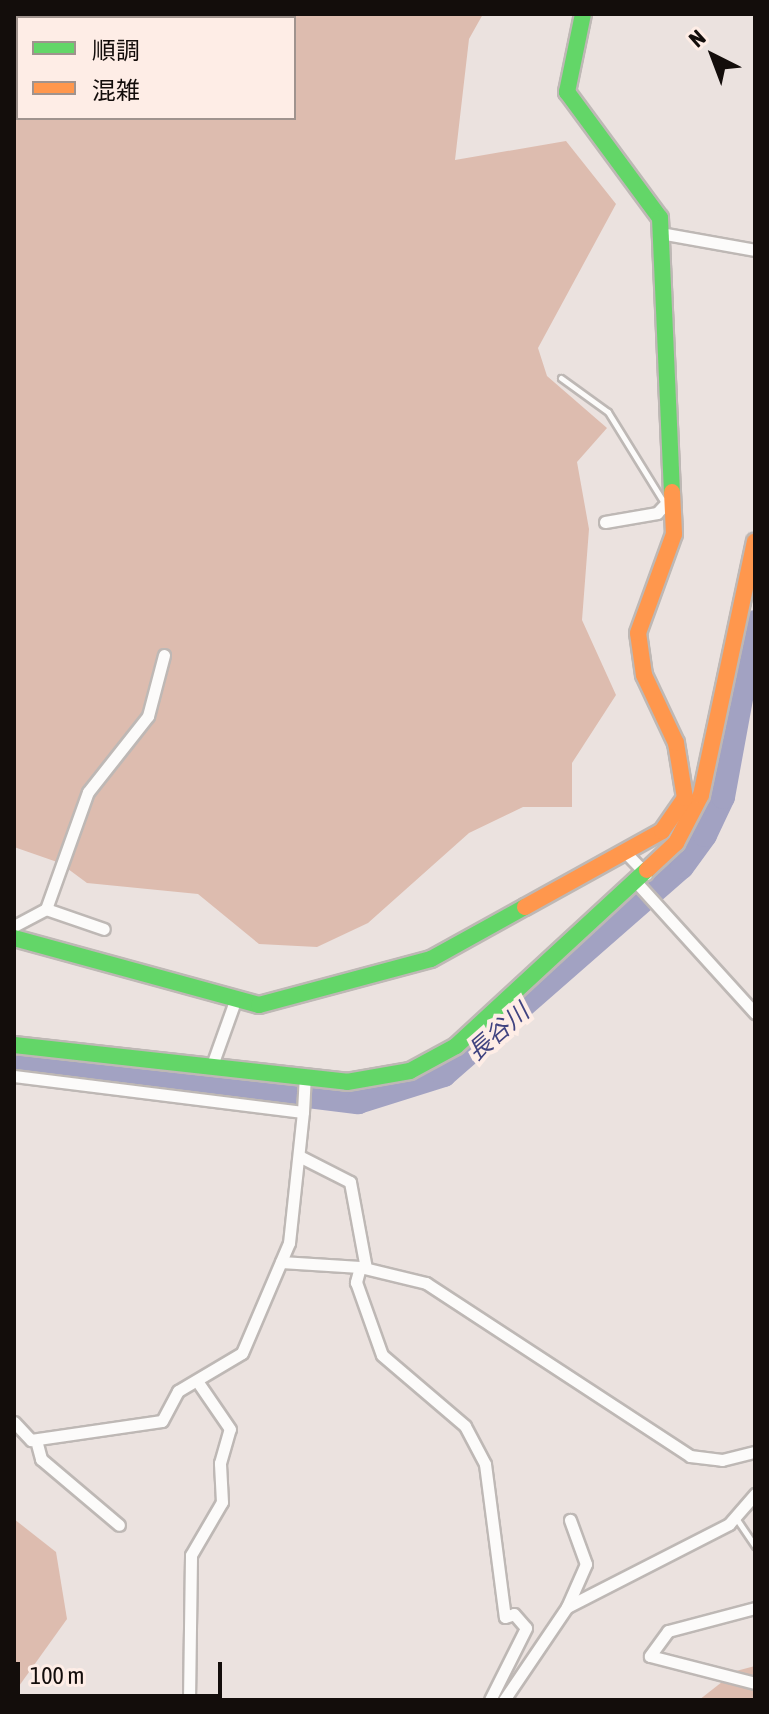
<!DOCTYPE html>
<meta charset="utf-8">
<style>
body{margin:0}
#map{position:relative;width:769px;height:1714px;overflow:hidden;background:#ebe2df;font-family:"Asap Condensed","Noto Sans JP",sans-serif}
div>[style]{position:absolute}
.forest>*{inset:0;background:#ddbcaf}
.river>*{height:24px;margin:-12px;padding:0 12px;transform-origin:12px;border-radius:12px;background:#a2a2c2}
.roads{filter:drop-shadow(2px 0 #beb8b5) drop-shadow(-2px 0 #beb8b5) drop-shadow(0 2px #beb8b5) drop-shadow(0 -2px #beb8b5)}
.lane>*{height:5px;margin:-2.5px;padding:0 2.5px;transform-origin:2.5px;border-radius:2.5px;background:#fcfbfa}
.street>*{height:11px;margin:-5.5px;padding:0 5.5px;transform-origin:5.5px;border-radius:5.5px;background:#fcfbfa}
.fast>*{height:16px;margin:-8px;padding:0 8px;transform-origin:8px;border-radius:8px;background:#63d668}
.slow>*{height:16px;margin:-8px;padding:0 8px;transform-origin:8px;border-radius:8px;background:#ff974d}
span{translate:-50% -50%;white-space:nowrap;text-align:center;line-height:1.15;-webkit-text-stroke:8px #feede6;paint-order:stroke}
.water-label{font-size:24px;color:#404380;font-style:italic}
.frame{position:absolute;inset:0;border:16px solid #130d0b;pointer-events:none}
.legend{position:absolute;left:16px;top:16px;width:280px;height:104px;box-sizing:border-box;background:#feede6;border:2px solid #a0938e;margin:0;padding:10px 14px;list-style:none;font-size:24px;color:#130d0b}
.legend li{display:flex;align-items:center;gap:16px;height:40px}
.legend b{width:40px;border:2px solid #a0938e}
.north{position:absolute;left:673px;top:16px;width:80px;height:80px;-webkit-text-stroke:6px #feede6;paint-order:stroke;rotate:318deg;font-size:22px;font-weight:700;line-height:32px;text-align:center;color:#130d0b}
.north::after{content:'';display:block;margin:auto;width:28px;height:36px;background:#130d0b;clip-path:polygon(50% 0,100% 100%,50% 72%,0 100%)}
.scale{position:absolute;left:16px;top:1662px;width:206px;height:36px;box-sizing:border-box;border:4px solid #130d0b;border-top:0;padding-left:10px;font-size:24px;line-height:28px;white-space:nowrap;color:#130d0b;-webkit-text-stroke:6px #feede6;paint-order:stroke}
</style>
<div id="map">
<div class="forest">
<div style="clip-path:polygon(evenodd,14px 14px,483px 14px,469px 39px,455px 160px,566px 141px,616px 204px,538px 348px,547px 376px,607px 428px,577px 462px,589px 529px,582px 620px,616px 695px,572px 763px,572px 807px,523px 807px,469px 833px,368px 923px,317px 947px,259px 944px,198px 894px,87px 883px,60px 863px,14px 847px,14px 14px,18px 18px,294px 18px,294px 118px,18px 118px,18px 18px)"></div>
<div style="clip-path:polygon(14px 1519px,56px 1552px,67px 1619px,14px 1693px)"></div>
<div style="clip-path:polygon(755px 1666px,755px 1700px,699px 1700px,736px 1671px)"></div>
</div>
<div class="river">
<div style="left:14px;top:1060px;width:347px;rotate:7deg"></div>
<div style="left:358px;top:1102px;width:90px;rotate:-17.4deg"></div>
<div style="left:444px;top:1075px;width:316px;rotate:-41.2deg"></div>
<div style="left:682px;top:867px;width:39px;rotate:-54deg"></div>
<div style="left:705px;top:835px;width:42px;rotate:-64.7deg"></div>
<div style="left:723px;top:797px;width:178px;rotate:-79.6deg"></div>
</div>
<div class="roads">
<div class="lane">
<div style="left:561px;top:378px;width:58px;rotate:35.9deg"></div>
<div style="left:608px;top:412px;width:105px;rotate:58.3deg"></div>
<div style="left:736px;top:1518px;width:34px;rotate:56deg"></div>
</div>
<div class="street">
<div style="left:660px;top:233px;width:97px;rotate:10.1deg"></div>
<div style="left:605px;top:522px;width:53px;rotate:-9.8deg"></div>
<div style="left:657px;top:513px;width:23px;rotate:-47deg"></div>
<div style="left:624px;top:851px;width:32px;rotate:46deg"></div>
<div style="left:637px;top:883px;width:176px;rotate:47.8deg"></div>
<div style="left:46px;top:909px;width:61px;rotate:19deg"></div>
<div style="left:14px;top:926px;width:36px;rotate:-28deg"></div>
<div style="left:46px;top:909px;width:124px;rotate:-70.3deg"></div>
<div style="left:88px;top:792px;width:97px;rotate:-51.7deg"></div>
<div style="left:148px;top:716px;width:63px;rotate:-75.3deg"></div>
<div style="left:211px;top:1068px;width:74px;rotate:-70.3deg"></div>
<div style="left:14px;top:1076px;width:291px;rotate:7.1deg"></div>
<div style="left:303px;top:1112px;width:33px;rotate:-87deg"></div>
<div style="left:301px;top:1157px;width:55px;rotate:27deg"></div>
<div style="left:350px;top:1182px;width:87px;rotate:79.5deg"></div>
<div style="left:281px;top:1262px;width:79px;rotate:3.6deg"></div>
<div style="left:360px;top:1267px;width:68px;rotate:13.6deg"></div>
<div style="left:426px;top:1283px;width:316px;rotate:33.2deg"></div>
<div style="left:690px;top:1456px;width:32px;rotate:7deg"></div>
<div style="left:722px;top:1460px;width:34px;rotate:-14deg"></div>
<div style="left:360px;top:1267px;width:16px;rotate:105deg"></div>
<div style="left:356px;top:1282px;width:77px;rotate:70.4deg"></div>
<div style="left:382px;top:1355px;width:109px;rotate:40.5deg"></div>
<div style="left:465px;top:1426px;width:43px;rotate:62.2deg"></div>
<div style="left:485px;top:1464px;width:154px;rotate:82.6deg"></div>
<div style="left:505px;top:1617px;width:9px;rotate:-18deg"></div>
<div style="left:514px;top:1614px;width:18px;rotate:49deg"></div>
<div style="left:526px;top:1628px;width:80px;rotate:116.6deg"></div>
<div style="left:14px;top:1422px;width:25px;rotate:47deg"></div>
<div style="left:31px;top:1440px;width:132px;rotate:-8.3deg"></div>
<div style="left:162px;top:1421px;width:34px;rotate:-62deg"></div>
<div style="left:178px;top:1391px;width:74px;rotate:-30.7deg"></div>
<div style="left:242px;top:1353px;width:120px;rotate:-66.9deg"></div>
<div style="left:289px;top:1243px;width:132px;rotate:-83.9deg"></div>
<div style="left:36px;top:1440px;width:20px;rotate:75deg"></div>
<div style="left:41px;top:1459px;width:102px;rotate:40.2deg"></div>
<div style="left:567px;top:1607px;width:47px;rotate:-66.2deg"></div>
<div style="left:586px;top:1564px;width:47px;rotate:-110deg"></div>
<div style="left:755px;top:1608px;width:90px;rotate:165.2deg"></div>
<div style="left:668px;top:1631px;width:31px;rotate:126deg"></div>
<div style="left:650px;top:1656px;width:108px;rotate:14.4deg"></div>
<div style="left:189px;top:1700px;width:145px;rotate:-89.2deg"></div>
<div style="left:191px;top:1555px;width:61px;rotate:-59.7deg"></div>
<div style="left:222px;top:1502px;width:39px;rotate:-93deg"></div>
<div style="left:220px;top:1463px;width:35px;rotate:-74deg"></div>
<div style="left:230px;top:1429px;width:58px;rotate:-124.5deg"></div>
<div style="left:504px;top:1700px;width:112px;rotate:-55.9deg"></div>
<div style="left:567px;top:1607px;width:182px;rotate:-27.1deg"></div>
<div style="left:729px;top:1524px;width:40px;rotate:-49deg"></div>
</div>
<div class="fast">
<div style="left:583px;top:14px;width:80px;rotate:101.6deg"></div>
<div style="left:567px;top:92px;width:157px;rotate:53.6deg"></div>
<div style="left:660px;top:218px;width:274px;rotate:87.5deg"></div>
<div style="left:14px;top:938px;width:254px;rotate:15.3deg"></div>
<div style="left:259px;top:1005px;width:178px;rotate:-15deg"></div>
<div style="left:431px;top:959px;width:107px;rotate:-29deg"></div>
<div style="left:14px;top:1045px;width:335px;rotate:6.3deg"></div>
<div style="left:347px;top:1082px;width:64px;rotate:-9.9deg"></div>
<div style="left:410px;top:1071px;width:52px;rotate:-28.5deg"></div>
<div style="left:456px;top:1046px;width:260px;rotate:-42.7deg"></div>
</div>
<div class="slow">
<div style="left:647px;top:870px;width:40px;rotate:-43deg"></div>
<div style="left:676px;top:843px;width:54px;rotate:-62.5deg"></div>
<div style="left:701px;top:795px;width:259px;rotate:-78deg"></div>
<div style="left:525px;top:907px;width:157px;rotate:-29deg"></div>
<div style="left:662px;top:831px;width:40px;rotate:-55.1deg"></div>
<div style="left:685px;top:798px;width:56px;rotate:-99.3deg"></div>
<div style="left:676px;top:743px;width:75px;rotate:-115.2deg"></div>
<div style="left:644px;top:675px;width:42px;rotate:-98.1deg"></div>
<div style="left:638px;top:633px;width:105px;rotate:-70deg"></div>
<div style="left:674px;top:534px;width:42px;rotate:-92.7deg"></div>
</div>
</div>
<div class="water-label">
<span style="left:498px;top:1032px;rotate:-41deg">長谷川</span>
</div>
<div class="frame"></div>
<ul class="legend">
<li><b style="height:10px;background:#63d668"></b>順調</li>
<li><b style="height:10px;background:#ff974d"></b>混雑</li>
</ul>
<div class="north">N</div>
<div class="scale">100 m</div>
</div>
